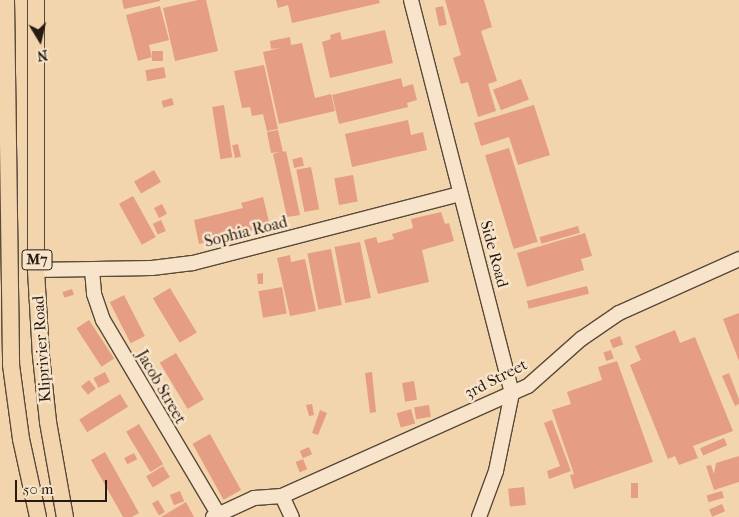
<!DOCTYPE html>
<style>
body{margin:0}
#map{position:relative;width:739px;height:517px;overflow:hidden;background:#f2d5ad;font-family:"IM FELL French Canon",serif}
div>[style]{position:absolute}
.building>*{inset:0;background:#e59d84;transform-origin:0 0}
.roads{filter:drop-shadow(1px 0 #594939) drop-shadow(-1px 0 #594939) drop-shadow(0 1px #594939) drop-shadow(0 -1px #594939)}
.minor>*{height:14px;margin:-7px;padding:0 7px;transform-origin:7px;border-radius:7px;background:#f7e4ca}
.major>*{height:16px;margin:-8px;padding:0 8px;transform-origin:8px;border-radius:8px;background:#f2d5ad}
span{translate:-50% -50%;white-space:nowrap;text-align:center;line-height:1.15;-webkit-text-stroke:5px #f7e4ca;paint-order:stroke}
.shield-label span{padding:1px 4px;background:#f7e4ca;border:1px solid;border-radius:4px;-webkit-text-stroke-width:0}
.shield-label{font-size:15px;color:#261a12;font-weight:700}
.street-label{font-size:16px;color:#261a12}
.north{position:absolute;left:15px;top:15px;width:50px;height:50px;-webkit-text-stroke:4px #f7e4ca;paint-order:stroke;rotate:171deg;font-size:14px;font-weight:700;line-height:20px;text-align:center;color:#261a12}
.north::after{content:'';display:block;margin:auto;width:18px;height:22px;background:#261a12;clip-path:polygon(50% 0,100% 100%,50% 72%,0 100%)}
.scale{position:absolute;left:15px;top:480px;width:92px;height:22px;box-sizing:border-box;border:2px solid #261a12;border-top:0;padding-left:6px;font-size:15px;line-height:18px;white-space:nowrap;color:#261a12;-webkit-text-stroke:4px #f7e4ca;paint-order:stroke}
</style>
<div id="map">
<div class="building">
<div style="clip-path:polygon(122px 0,160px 0,160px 1px,124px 9px)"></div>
<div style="clip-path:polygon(198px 0,206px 0,218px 51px,175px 61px,163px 8px)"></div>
<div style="clip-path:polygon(276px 0,379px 0,380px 3px,292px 23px,288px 5px,278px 8px)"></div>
<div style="clip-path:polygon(445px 0,484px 0,492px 27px,481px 31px,497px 81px,488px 84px,496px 111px,478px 117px,468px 82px,461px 84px,453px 58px,461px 55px)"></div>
<div style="clip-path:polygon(160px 6px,169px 40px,149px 45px,152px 57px,138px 61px,126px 15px)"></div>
<div style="left:443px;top:6px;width:19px;height:8px;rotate:78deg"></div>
<div style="clip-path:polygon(385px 30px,393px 63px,330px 78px,322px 42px,331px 39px,330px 35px,340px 32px,342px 40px)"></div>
<div style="clip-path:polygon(290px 37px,291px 45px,302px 43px,315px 98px,331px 94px,335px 111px,279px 124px,263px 52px,281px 48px,271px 49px,270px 41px)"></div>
<div style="left:152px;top:51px;width:11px;height:10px"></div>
<div style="clip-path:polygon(264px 65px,278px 129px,267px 131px,263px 114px,252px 116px,250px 107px,242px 108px,234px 71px)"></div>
<div style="left:164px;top:67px;width:11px;height:19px;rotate:80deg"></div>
<div style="clip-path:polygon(401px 78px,403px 87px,413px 84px,417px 100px,407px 103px,408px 107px,339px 124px,332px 95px)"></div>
<div style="left:521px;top:79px;width:22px;height:30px;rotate:69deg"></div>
<div style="left:172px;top:98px;width:7px;height:11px;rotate:74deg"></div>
<div style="left:224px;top:105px;width:53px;height:12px;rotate:81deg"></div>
<div style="clip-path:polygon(534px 105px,550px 155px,518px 165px,509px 137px,481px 146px,474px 123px)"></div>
<div style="clip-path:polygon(408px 120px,411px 135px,423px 132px,427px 150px,352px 167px,345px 134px)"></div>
<div style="clip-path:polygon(278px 130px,283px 152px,286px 151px,300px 215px,287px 217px,273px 154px,280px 152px,271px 153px,267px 132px)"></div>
<div style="left:238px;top:144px;width:13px;height:6px;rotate:77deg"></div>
<div style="left:509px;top:148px;width:98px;height:25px;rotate:73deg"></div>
<div style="left:302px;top:157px;width:9px;height:10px;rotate:77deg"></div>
<div style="left:311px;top:167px;width:43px;height:15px;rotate:79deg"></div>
<div style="left:154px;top:170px;width:14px;height:23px;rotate:60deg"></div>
<div style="left:353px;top:175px;width:27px;height:19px;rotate:80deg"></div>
<div style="left:133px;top:196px;width:47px;height:16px;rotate:61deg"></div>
<div style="clip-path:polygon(263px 197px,270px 226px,199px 244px,194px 220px,243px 208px,241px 203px)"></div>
<div style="left:162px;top:204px;width:11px;height:9px;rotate:63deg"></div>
<div style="clip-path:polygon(441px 212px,445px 224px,449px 223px,454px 241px,422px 250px,429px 282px,378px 294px,364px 240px,376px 237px,378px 243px,394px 239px,392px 234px,413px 228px,411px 219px)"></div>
<div style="left:161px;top:220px;width:12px;height:9px;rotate:66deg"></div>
<div style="left:578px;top:226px;width:7px;height:40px;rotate:74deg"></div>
<div style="clip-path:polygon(585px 233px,592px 256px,581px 259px,584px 270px,527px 287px,517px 253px)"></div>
<div style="left:360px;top:242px;width:57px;height:26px;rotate:79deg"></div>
<div style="left:331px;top:249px;width:57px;height:24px;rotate:79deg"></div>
<div style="clip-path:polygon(290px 255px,291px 262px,305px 259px,316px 311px,290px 316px,277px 258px)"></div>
<div style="clip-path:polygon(263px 273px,263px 284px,258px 284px,257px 274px)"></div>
<div style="left:587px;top:286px;width:8px;height:62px;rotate:76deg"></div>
<div style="left:282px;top:287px;width:27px;height:24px;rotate:80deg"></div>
<div style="left:170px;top:288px;width:52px;height:20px;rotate:59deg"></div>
<div style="left:72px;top:289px;width:6px;height:10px;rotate:72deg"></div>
<div style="left:124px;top:295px;width:46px;height:16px;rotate:63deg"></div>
<div style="clip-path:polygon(739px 313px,739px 361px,723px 319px)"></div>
<div style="left:89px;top:320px;width:46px;height:15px;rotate:57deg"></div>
<div style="clip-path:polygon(675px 330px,680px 343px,695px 337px,733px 431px,693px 446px,698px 458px,679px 465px,675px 456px,668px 459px,630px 365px,641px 360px,635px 346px)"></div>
<div style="left:620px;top:336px;width:9px;height:11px;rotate:69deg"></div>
<div style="left:611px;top:350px;width:9px;height:8px;rotate:72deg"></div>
<div style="left:176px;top:353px;width:54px;height:19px;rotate:59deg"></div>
<div style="clip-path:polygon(617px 361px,653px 462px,574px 489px,570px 475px,574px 474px,552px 410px,571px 404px,567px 392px,602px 380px,598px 367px)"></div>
<div style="left:105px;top:372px;width:11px;height:13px;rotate:63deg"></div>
<div style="clip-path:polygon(372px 372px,376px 412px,370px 413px,365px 373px)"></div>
<div style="clip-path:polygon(729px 373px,739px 399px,739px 404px,735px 406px,722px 376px)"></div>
<div style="left:89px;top:380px;width:11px;height:10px;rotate:52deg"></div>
<div style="left:414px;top:381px;width:19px;height:12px;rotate:81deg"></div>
<div style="left:120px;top:394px;width:15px;height:48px;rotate:58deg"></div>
<div style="clip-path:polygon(312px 404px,314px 415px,309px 416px,306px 405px)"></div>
<div style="left:429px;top:405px;width:12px;height:15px;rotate:81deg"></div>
<div style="left:411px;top:409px;width:15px;height:15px;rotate:74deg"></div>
<div style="clip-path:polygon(320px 410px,327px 413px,318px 435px,312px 433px)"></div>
<div style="clip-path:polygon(552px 420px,571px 471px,549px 479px,547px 471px,560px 466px,544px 423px)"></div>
<div style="left:139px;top:424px;width:47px;height:15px;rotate:59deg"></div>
<div style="left:210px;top:434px;width:64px;height:20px;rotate:61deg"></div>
<div style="left:724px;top:438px;width:8px;height:26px;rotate:67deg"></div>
<div style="left:309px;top:447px;width:8px;height:10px;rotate:67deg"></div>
<div style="clip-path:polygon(105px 452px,139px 513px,132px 517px,123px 517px,91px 460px)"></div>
<div style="left:134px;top:453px;width:7px;height:11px;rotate:63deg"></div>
<div style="clip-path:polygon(739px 456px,739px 482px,714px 490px,706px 466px,711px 465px,714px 474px,716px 463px)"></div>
<div style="left:303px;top:459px;width:11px;height:8px;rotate:68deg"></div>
<div style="left:163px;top:466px;width:13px;height:20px;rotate:58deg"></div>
<div style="left:631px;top:483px;width:7px;height:15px"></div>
<div style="left:524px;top:487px;width:18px;height:16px;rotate:84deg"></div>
<div style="left:180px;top:491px;width:11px;height:11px;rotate:68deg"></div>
<div style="left:722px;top:491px;width:7px;height:16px;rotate:74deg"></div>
<div style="left:158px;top:500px;width:14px;height:7px;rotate:60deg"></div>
<div style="clip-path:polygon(186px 502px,194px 517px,161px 517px)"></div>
<div style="left:722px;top:504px;width:8px;height:14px;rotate:67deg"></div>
</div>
<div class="roads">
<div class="minor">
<div style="left:411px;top:0;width:406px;rotate:75.6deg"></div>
<div style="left:512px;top:393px;width:80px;rotate:101.6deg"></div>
<div style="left:496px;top:471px;width:49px;rotate:110.3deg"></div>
<div style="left:36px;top:270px;width:116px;rotate:-1deg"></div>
<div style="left:152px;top:268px;width:41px;rotate:-7deg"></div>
<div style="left:193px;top:263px;width:276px;rotate:-14.5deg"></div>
<div style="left:92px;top:270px;width:24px;rotate:85deg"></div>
<div style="left:94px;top:294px;width:28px;rotate:71deg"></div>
<div style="left:103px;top:320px;width:226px;rotate:59.3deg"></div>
<div style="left:282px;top:496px;width:269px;rotate:-24.1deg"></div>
<div style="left:528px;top:386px;width:71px;rotate:-41.6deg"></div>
<div style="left:581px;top:339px;width:46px;rotate:-34.4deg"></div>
<div style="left:619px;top:313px;width:132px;rotate:-24.2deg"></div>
<div style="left:213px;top:517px;width:45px;rotate:-24.9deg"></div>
<div style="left:254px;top:498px;width:28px;rotate:-4deg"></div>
<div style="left:282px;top:496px;width:23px;rotate:65deg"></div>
</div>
<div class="major">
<div style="left:6px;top:0;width:365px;rotate:89.2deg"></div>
<div style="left:11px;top:365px;width:75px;rotate:82.3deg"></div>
<div style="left:21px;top:439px;width:80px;rotate:77.7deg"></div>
<div style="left:36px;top:0;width:270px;rotate:90deg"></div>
<div style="left:36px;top:270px;width:86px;rotate:86.7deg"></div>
<div style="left:41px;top:356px;width:66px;rotate:83.9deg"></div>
<div style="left:48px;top:422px;width:97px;rotate:79.9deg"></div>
</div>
</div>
<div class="shield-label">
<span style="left:37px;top:260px">M7</span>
</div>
<div class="street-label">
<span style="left:246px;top:232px;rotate:-14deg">Sophia Road</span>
<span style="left:494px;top:254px;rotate:75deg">Side Road</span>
<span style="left:42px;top:349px;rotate:-94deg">Kliprivier Road</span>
<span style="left:496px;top:379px;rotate:-27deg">3rd Street</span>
<span style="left:161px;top:387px;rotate:60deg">Jacob Street</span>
</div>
<div class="north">N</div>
<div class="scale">50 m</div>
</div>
